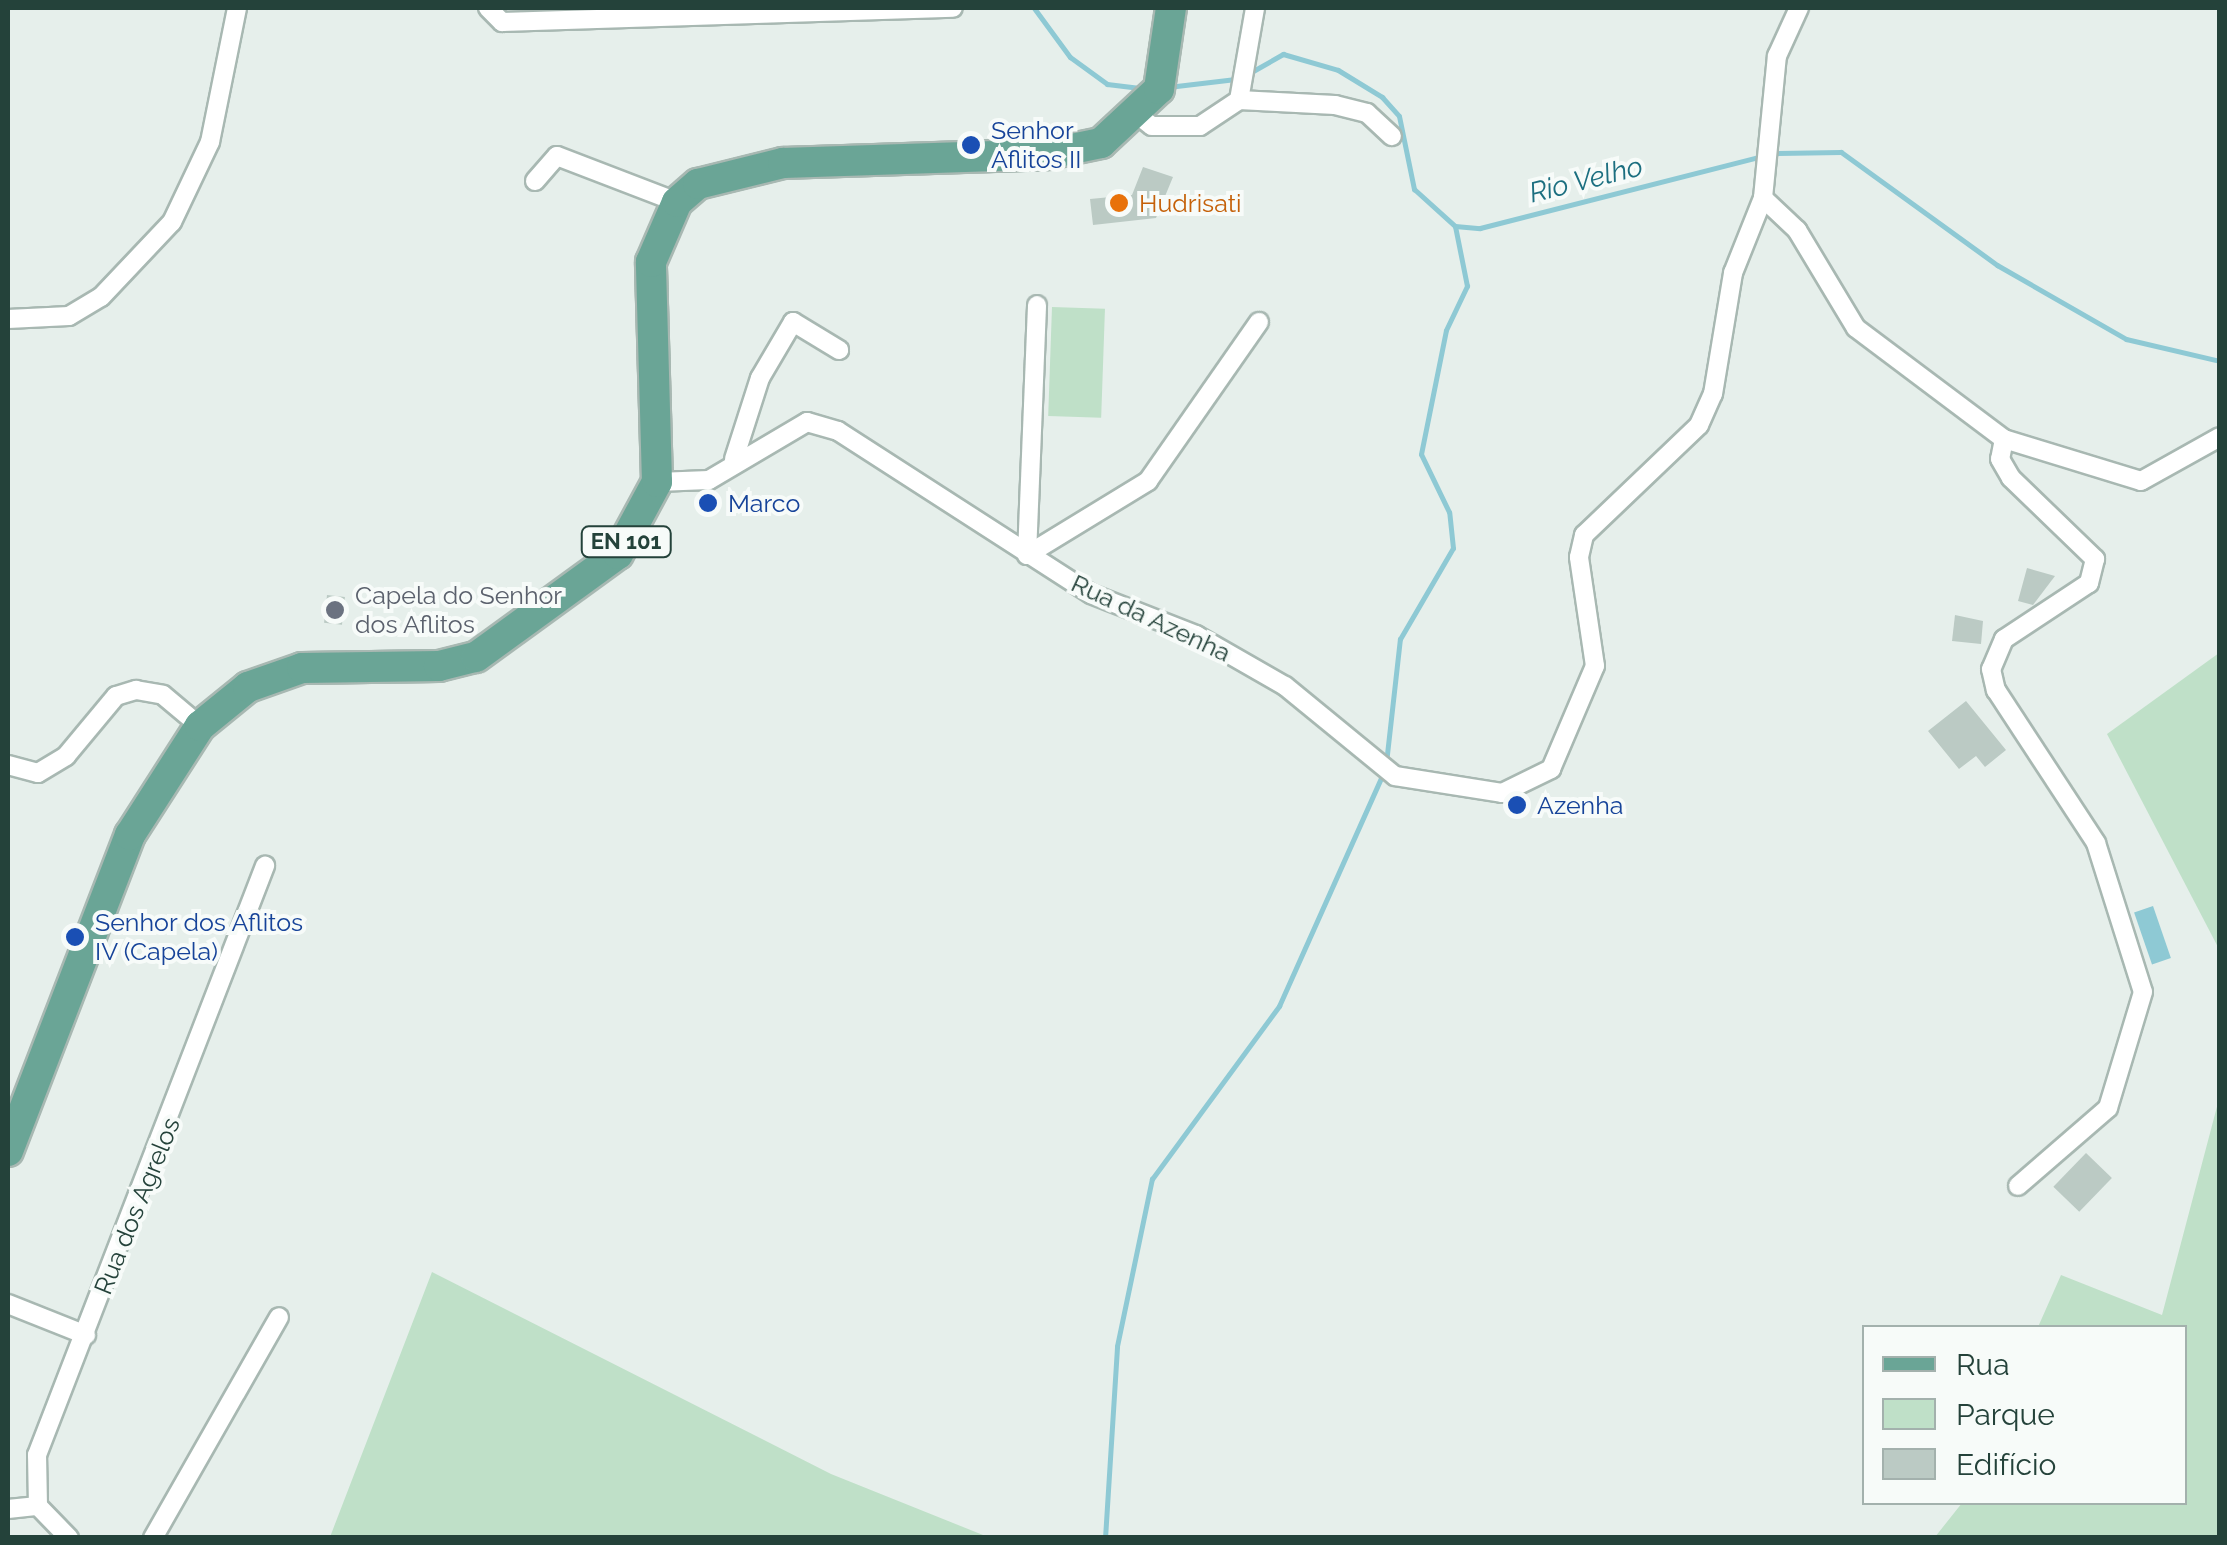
<!DOCTYPE html>
<meta charset="utf-8">
<style>
body{margin:0}
#map{position:relative;width:2227px;height:1545px;overflow:hidden;background:#e6efeb;font-family:Raleway,sans-serif}
div>[style]{position:absolute}
.green>*{inset:0;background:#bfe0c8;transform-origin:0 0}
.water>*{inset:0;background:#8ec9d4;transform-origin:0 0}
.stream>*{height:5px;margin:-2.5px;padding:0 2.5px;transform-origin:2.5px;border-radius:2.5px;background:#8ec9d4}
.building>*{inset:0;background:#bbcac4;transform-origin:0 0}
.roads{filter:drop-shadow(2px 0 #a8b8b2) drop-shadow(-2px 0 #a8b8b2) drop-shadow(0 2px #a8b8b2) drop-shadow(0 -2px #a8b8b2)}
.minor>*{height:18px;margin:-9px;padding:0 9px;transform-origin:9px;border-radius:9px;background:#fff}
.primary>*{height:30px;margin:-15px;padding:0 15px;transform-origin:15px;border-radius:15px;background:#6aa596}
.dots>*{width:28px;height:28px;translate:-50% -50%;box-sizing:border-box;border:5px solid #f7fbf9;border-radius:50%}
span{translate:-50% -50%;white-space:nowrap;text-align:center;line-height:1.15;-webkit-text-stroke:8px #f7fbf9;paint-order:stroke}
.shield-label span{padding:2px 8px;background:#f7fbf9;border:2px solid;border-radius:8px;-webkit-text-stroke-width:0}
.shield-label{font-size:22px;color:#24423a;font-weight:700}
.transit-label{font-size:25px;color:#164399}
.left{translate:0 -50%;text-align:left}
.food-label{font-size:25px;color:#c56008}
.worship-label{font-size:25px;color:#5b616d}
.street-label{font-size:25px;color:#24423a}
.water-label{font-size:28px;color:#1c6f80;font-style:italic}
.frame{position:absolute;inset:0;border:10px solid #24423a;pointer-events:none}
.legend{position:absolute;left:1862px;top:1325px;width:325px;height:180px;box-sizing:border-box;background:#f7fbf9;border:2px solid #a3b1ad;margin:0;padding:12px 18px;list-style:none;font-size:30px;color:#24423a}
.legend li{display:flex;align-items:center;gap:20px;height:50px}
.legend b{width:50px;border:2px solid #a3b1ad}
</style>
<div id="map">
<div class="green">
<div style="left:1052px;top:307px;width:53px;height:109px;rotate:2deg"></div>
<div style="clip-path:polygon(2219px 653px,2219px 949px,2107px 734px)"></div>
<div style="clip-path:polygon(2219px 1099px,2219px 1537px,1935px 1537px,1962px 1503px,2184px 1502px,2184px 1328px,2038px 1327px,2061px 1275px,2162px 1315px)"></div>
<div style="clip-path:polygon(432px 1272px,831px 1474px,988px 1537px,330px 1537px)"></div>
</div>
<div class="water">
<div style="left:2153px;top:906px;width:55px;height:20px;rotate:71deg"></div>
</div>
<div class="stream">
<div style="left:1034px;top:8px;width:61px;rotate:53.7deg"></div>
<div style="left:1070px;top:57px;width:46px;rotate:36.1deg"></div>
<div style="left:1107px;top:84px;width:35px;rotate:7deg"></div>
<div style="left:1246px;top:75px;width:43px;rotate:-29.6deg"></div>
<div style="left:1283px;top:54px;width:57px;rotate:16.2deg"></div>
<div style="left:1338px;top:70px;width:52px;rotate:31.5deg"></div>
<div style="left:1382px;top:97px;width:25px;rotate:48deg"></div>
<div style="left:1399px;top:116px;width:75px;rotate:78.4deg"></div>
<div style="left:1414px;top:189px;width:55px;rotate:42.1deg"></div>
<div style="left:1455px;top:226px;width:25px;rotate:5deg"></div>
<div style="left:1480px;top:228px;width:291px;rotate:-14.3deg"></div>
<div style="left:1168px;top:87px;width:68px;rotate:-6.7deg"></div>
<div style="left:1773px;top:153px;width:68px;rotate:-0.8deg"></div>
<div style="left:1841px;top:152px;width:193px;rotate:35.9deg"></div>
<div style="left:1997px;top:265px;width:149px;rotate:29.8deg"></div>
<div style="left:2126px;top:339px;width:97px;rotate:13.2deg"></div>
<div style="left:1386px;top:763px;width:125px;rotate:-83.6deg"></div>
<div style="left:1400px;top:639px;width:105px;rotate:-59.8deg"></div>
<div style="left:1453px;top:548px;width:36px;rotate:-96deg"></div>
<div style="left:1449px;top:512px;width:64px;rotate:-115.8deg"></div>
<div style="left:1421px;top:454px;width:126px;rotate:-78.6deg"></div>
<div style="left:1446px;top:330px;width:49px;rotate:-64.5deg"></div>
<div style="left:1467px;top:286px;width:61px;rotate:-101.3deg"></div>
<div style="left:1105px;top:1538px;width:192px;rotate:-86.4deg"></div>
<div style="left:1117px;top:1346px;width:171px;rotate:-78.2deg"></div>
<div style="left:1152px;top:1179px;width:215px;rotate:-53.7deg"></div>
<div style="left:1279px;top:1006px;width:254px;rotate:-65.9deg"></div>
</div>
<div class="building">
<div style="clip-path:polygon(1143px 167px,1173px 177px,1156px 218px,1093px 225px,1090px 199px,1132px 195px)"></div>
<div style="clip-path:polygon(2027px 568px,2055px 576px,2033px 605px,2018px 601px)"></div>
<div style="left:327px;top:595px;width:18px;height:28px;rotate:6deg"></div>
<div style="clip-path:polygon(1955px 615px,1983px 621px,1981px 644px,1952px 641px)"></div>
<div style="clip-path:polygon(1966px 701px,2006px 750px,1985px 767px,1976px 756px,1959px 769px,1928px 731px)"></div>
<div style="left:2086px;top:1153px;width:36px;height:47px;rotate:44deg"></div>
</div>
<div class="roads">
<div class="minor">
<div style="left:488px;top:8px;width:20px;rotate:45deg"></div>
<div style="left:502px;top:22px;width:451px;rotate:-1.8deg"></div>
<div style="left:1239px;top:100px;width:96px;rotate:3deg"></div>
<div style="left:1335px;top:105px;width:33px;rotate:14deg"></div>
<div style="left:1367px;top:113px;width:34px;rotate:43deg"></div>
<div style="left:1139px;top:116px;width:16px;rotate:38deg"></div>
<div style="left:1152px;top:126px;width:48px"></div>
<div style="left:1200px;top:126px;width:47px;rotate:-33.7deg"></div>
<div style="left:1239px;top:100px;width:93px;rotate:-80.1deg"></div>
<div style="left:535px;top:181px;width:33px;rotate:-49deg"></div>
<div style="left:557px;top:156px;width:129px;rotate:21deg"></div>
<div style="left:1763px;top:198px;width:47px;rotate:43.3deg"></div>
<div style="left:1797px;top:230px;width:114px;rotate:59deg"></div>
<div style="left:1856px;top:328px;width:185px;rotate:36.9deg"></div>
<div style="left:2004px;top:439px;width:143px;rotate:17deg"></div>
<div style="left:2141px;top:481px;width:90px;rotate:-29.1deg"></div>
<div style="left:8px;top:319px;width:61px;rotate:-2.8deg"></div>
<div style="left:69px;top:316px;width:37px;rotate:-31deg"></div>
<div style="left:101px;top:297px;width:103px;rotate:-46.6deg"></div>
<div style="left:172px;top:222px;width:89px;rotate:-64.6deg"></div>
<div style="left:210px;top:142px;width:137px;rotate:-78.6deg"></div>
<div style="left:2004px;top:439px;width:20px;rotate:101deg"></div>
<div style="left:2000px;top:459px;width:22px;rotate:60deg"></div>
<div style="left:2011px;top:478px;width:117px;rotate:44deg"></div>
<div style="left:2095px;top:559px;width:25px;rotate:104deg"></div>
<div style="left:2089px;top:583px;width:102px;rotate:146.6deg"></div>
<div style="left:2004px;top:639px;width:33px;rotate:113deg"></div>
<div style="left:1991px;top:669px;width:22px;rotate:77deg"></div>
<div style="left:1996px;top:690px;width:183px;rotate:56.8deg"></div>
<div style="left:2096px;top:843px;width:156px;rotate:72.5deg"></div>
<div style="left:2143px;top:992px;width:121px;rotate:106.8deg"></div>
<div style="left:2108px;top:1108px;width:119px;rotate:139.1deg"></div>
<div style="left:734px;top:459px;width:85px;rotate:-72.2deg"></div>
<div style="left:760px;top:378px;width:65px;rotate:-59.5deg"></div>
<div style="left:793px;top:322px;width:54px;rotate:31.3deg"></div>
<div style="left:657px;top:482px;width:52px;rotate:-2.2deg"></div>
<div style="left:709px;top:480px;width:114px;rotate:-30.6deg"></div>
<div style="left:807px;top:422px;width:32px;rotate:16deg"></div>
<div style="left:838px;top:431px;width:301px;rotate:32.8deg"></div>
<div style="left:1091px;top:594px;width:113px;rotate:21.3deg"></div>
<div style="left:1196px;top:635px;width:103px;rotate:29.8deg"></div>
<div style="left:1285px;top:686px;width:142px;rotate:39.3deg"></div>
<div style="left:1395px;top:776px;width:108px;rotate:9deg"></div>
<div style="left:1502px;top:793px;width:55px;rotate:-26.1deg"></div>
<div style="left:1551px;top:769px;width:112px;rotate:-66.9deg"></div>
<div style="left:1595px;top:666px;width:110px;rotate:-98.4deg"></div>
<div style="left:1579px;top:557px;width:23px;rotate:-77deg"></div>
<div style="left:1584px;top:535px;width:159px;rotate:-43.7deg"></div>
<div style="left:1699px;top:425px;width:34px;rotate:-66deg"></div>
<div style="left:1713px;top:394px;width:123px;rotate:-80.6deg"></div>
<div style="left:1733px;top:273px;width:81px;rotate:-68.2deg"></div>
<div style="left:1763px;top:198px;width:143px;rotate:-84.4deg"></div>
<div style="left:1777px;top:56px;width:53px;rotate:-65.4deg"></div>
<div style="left:1027px;top:555px;width:142px;rotate:-31.4deg"></div>
<div style="left:1148px;top:481px;width:194px;rotate:-55.1deg"></div>
<div style="left:1027px;top:555px;width:250px;rotate:-87.7deg"></div>
<div style="left:8px;top:765px;width:31px;rotate:15deg"></div>
<div style="left:38px;top:773px;width:33px;rotate:-31deg"></div>
<div style="left:66px;top:756px;width:78px;rotate:-50.2deg"></div>
<div style="left:116px;top:696px;width:21px;rotate:-17deg"></div>
<div style="left:136px;top:690px;width:27px;rotate:10deg"></div>
<div style="left:163px;top:695px;width:48px;rotate:40deg"></div>
<div style="left:8px;top:1304px;width:84px;rotate:21.7deg"></div>
<div style="left:8px;top:1509px;width:30px;rotate:-6deg"></div>
<div style="left:69px;top:1538px;width:45px;rotate:-134.1deg"></div>
<div style="left:38px;top:1506px;width:51px;rotate:-91.1deg"></div>
<div style="left:37px;top:1455px;width:632px;rotate:-68.84deg"></div>
<div style="left:153px;top:1538px;width:254px;rotate:-60.3deg"></div>
</div>
<div class="primary">
<div style="left:8px;top:1151px;width:339px;rotate:-68.9deg"></div>
<div style="left:130px;top:835px;width:130px;rotate:-57.3deg"></div>
<div style="left:200px;top:726px;width:62px;rotate:-39.1deg"></div>
<div style="left:248px;top:687px;width:57px;rotate:-19.4deg"></div>
<div style="left:302px;top:668px;width:137px;rotate:-0.8deg"></div>
<div style="left:439px;top:666px;width:38px;rotate:-14deg"></div>
<div style="left:476px;top:657px;width:175px;rotate:-36deg"></div>
<div style="left:618px;top:554px;width:82px;rotate:-61.6deg"></div>
<div style="left:657px;top:482px;width:220px;rotate:-91.6deg"></div>
<div style="left:651px;top:262px;width:65px;rotate:-66.6deg"></div>
<div style="left:677px;top:202px;width:28px;rotate:-41deg"></div>
<div style="left:698px;top:184px;width:88px;rotate:-13.9deg"></div>
<div style="left:783px;top:163px;width:265px;rotate:-1.9deg"></div>
<div style="left:1048px;top:154px;width:54px;rotate:-11.7deg"></div>
<div style="left:1101px;top:143px;width:79px;rotate:-43deg"></div>
<div style="left:1159px;top:89px;width:82px;rotate:-81.6deg"></div>
</div>
</div>
<div class="dots">
<div style="left:971px;top:145px;background:#1a4fb4"></div>
<div style="left:1119px;top:203px;background:#e8710a"></div>
<div style="left:708px;top:503px;background:#1a4fb4"></div>
<div style="left:335px;top:610px;background:#6b7280"></div>
<div style="left:1517px;top:805px;background:#1a4fb4"></div>
<div style="left:75px;top:937px;background:#1a4fb4"></div>
</div>
<div class="shield-label">
<span style="left:626px;top:542px">EN 101</span>
</div>
<div class="transit-label">
<span class="left" style="left:991px;top:145px">Senhor<br>Aflitos II</span>
<span class="left" style="left:728px;top:503px">Marco</span>
<span class="left" style="left:1537px;top:805px">Azenha</span>
<span class="left" style="left:95px;top:937px">Senhor dos Aflitos<br>IV (Capela)</span>
</div>
<div class="food-label">
<span class="left" style="left:1139px;top:203px">Hudrisati</span>
</div>
<div class="worship-label">
<span class="left" style="left:355px;top:610px">Capela do Senhor<br>dos Aflitos</span>
</div>
<div class="street-label">
<span style="left:1151px;top:618px;rotate:25deg">Rua da Azenha</span>
<span style="left:137px;top:1206px;rotate:-68deg">Rua dos Agrelos</span>
</div>
<div class="water-label">
<span style="left:1586px;top:180px;rotate:-14deg">Rio Velho</span>
</div>
<div class="frame"></div>
<ul class="legend">
<li><b style="height:12px;background:#6aa596"></b>Rua</li>
<li><b style="height:28px;background:#bfe0c8"></b>Parque</li>
<li><b style="height:28px;background:#bbcac4"></b>Edifício</li>
</ul>
</div>
